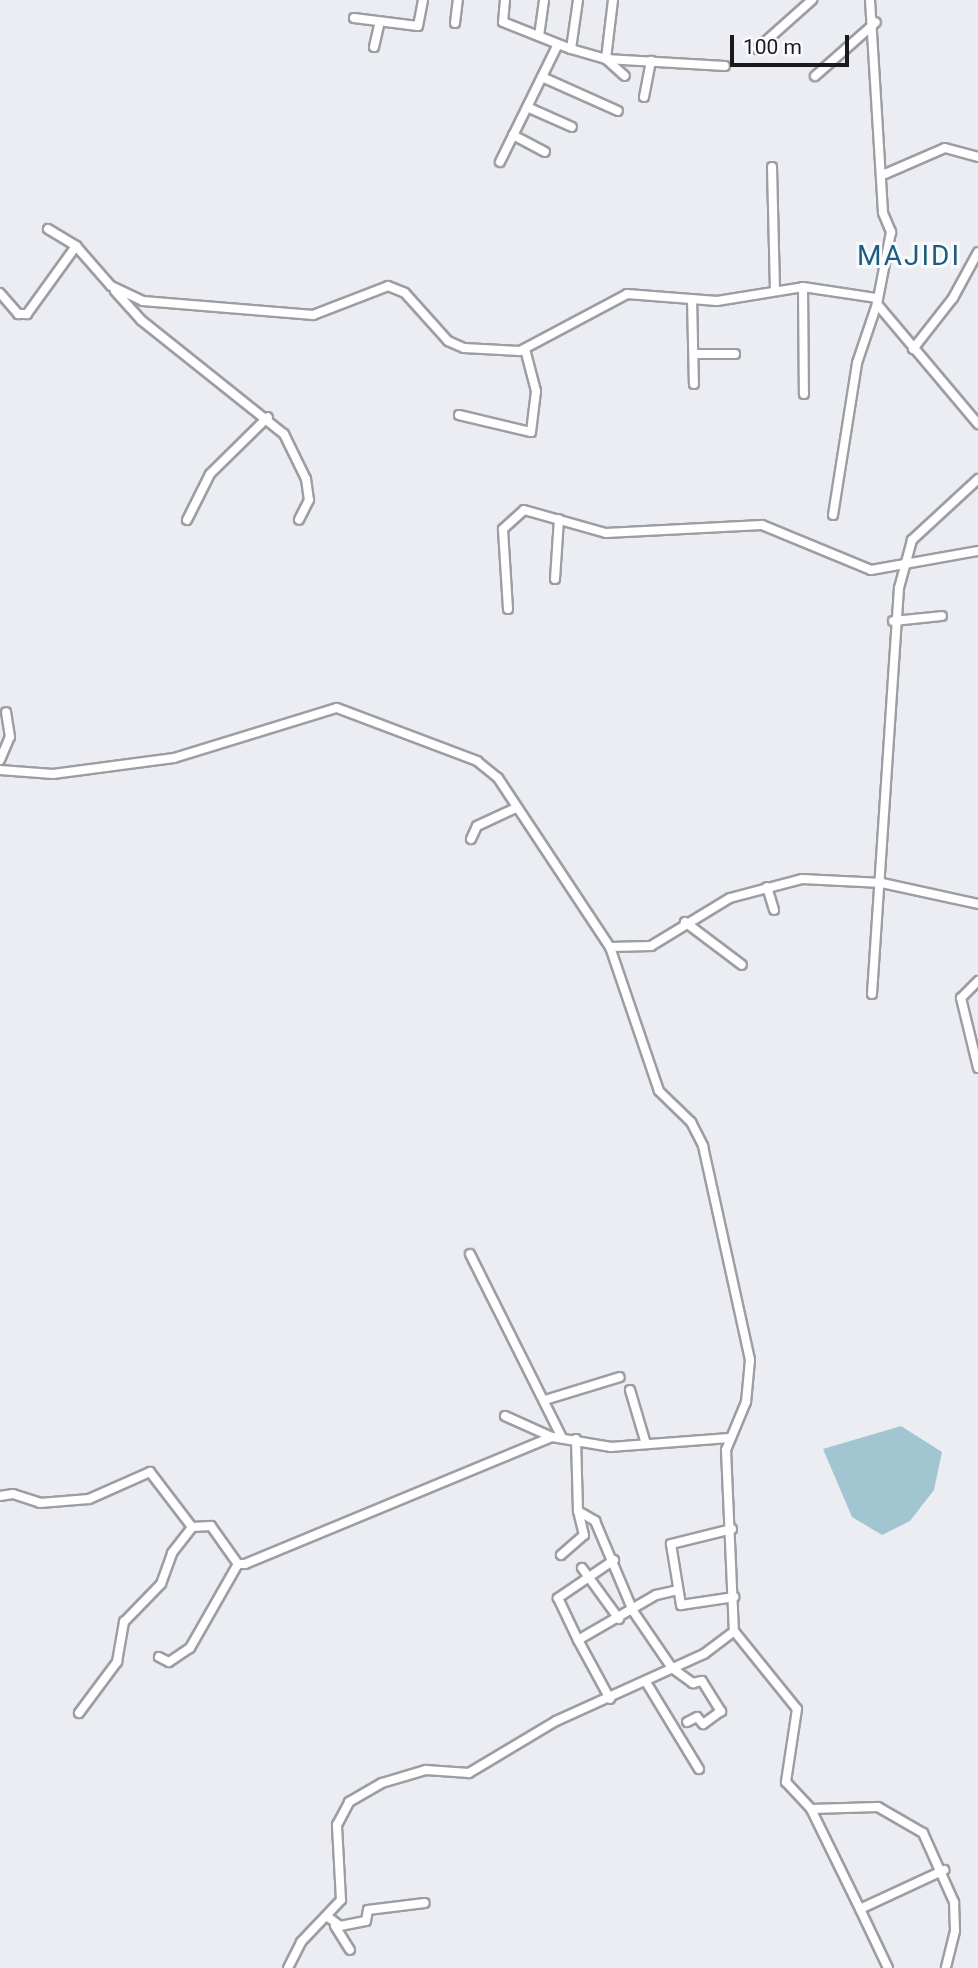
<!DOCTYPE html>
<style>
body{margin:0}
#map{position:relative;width:978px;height:1968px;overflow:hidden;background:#ebedf2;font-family:Roboto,sans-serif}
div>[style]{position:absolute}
.water>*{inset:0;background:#a1c6d1}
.roads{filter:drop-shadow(2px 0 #9c9ea3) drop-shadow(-2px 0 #9c9ea3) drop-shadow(0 2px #9c9ea3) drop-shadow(0 -2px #9c9ea3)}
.minor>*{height:8px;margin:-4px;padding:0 4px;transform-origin:4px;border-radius:4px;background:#fff}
span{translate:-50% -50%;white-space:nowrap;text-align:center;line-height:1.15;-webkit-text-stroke:6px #f9faff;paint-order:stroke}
.quarter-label{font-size:28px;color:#1e5e7c;letter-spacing:2px}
.scale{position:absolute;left:730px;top:35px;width:119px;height:32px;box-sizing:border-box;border:4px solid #1a1a1c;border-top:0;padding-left:9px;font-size:21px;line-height:24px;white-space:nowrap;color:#1a1a1c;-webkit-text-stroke:5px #f9faff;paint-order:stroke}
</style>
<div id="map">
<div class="water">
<div style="clip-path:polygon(901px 1426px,942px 1452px,934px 1490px,910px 1521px,882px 1535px,852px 1517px,823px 1449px)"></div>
</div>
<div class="roads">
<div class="minor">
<div style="left:505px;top:0;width:22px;rotate:95deg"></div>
<div style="left:503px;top:22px;width:73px;rotate:21.7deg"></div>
<div style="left:578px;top:0;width:49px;rotate:98.1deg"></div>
<div style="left:571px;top:49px;width:36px;rotate:16deg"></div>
<div style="left:606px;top:59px;width:25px;rotate:42deg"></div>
<div style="left:613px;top:0;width:59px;rotate:96.8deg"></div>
<div style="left:606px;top:59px;width:119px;rotate:3.4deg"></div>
<div style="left:870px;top:0;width:213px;rotate:86.5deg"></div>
<div style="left:883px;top:213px;width:21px;rotate:67deg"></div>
<div style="left:891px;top:232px;width:73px;rotate:101deg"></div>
<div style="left:877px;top:304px;width:157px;rotate:49.9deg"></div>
<div style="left:354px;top:18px;width:64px;rotate:7.1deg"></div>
<div style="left:418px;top:26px;width:26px;rotate:-79deg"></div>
<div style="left:455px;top:23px;width:23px;rotate:-83deg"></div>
<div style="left:539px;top:36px;width:36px;rotate:-82deg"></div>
<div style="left:374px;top:47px;width:26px;rotate:-77deg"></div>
<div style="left:757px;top:49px;width:74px;rotate:-41.7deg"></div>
<div style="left:815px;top:76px;width:81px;rotate:-41.5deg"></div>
<div style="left:542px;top:77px;width:83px;rotate:24.1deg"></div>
<div style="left:644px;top:97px;width:37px;rotate:-79deg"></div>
<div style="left:527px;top:107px;width:49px;rotate:24deg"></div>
<div style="left:513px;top:135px;width:36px;rotate:28deg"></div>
<div style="left:500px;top:162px;width:131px;rotate:-63.8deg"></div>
<div style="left:772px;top:167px;width:122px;rotate:88.6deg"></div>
<div style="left:885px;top:174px;width:65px;rotate:-23.4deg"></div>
<div style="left:945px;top:148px;width:34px;rotate:15deg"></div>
<div style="left:48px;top:229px;width:33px;rotate:31deg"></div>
<div style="left:76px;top:246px;width:53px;rotate:48.8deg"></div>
<div style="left:111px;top:286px;width:35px;rotate:25deg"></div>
<div style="left:143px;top:301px;width:171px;rotate:4.7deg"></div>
<div style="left:313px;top:315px;width:80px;rotate:-21.1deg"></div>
<div style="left:388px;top:286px;width:18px;rotate:22deg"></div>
<div style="left:405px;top:293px;width:64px;rotate:48.1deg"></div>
<div style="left:448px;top:341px;width:17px;rotate:24deg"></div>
<div style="left:464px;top:348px;width:56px;rotate:3.1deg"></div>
<div style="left:520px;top:351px;width:121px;rotate:-28deg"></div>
<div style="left:627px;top:294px;width:90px;rotate:4.4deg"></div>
<div style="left:717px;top:301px;width:87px;rotate:-9.2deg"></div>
<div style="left:803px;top:287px;width:75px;rotate:8.5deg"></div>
<div style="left:803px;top:287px;width:107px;rotate:89.5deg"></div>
<div style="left:115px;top:291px;width:39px;rotate:48deg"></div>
<div style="left:141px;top:320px;width:183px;rotate:38.6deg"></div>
<div style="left:284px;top:434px;width:50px;rotate:63.9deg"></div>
<div style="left:306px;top:479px;width:21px;rotate:82deg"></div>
<div style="left:309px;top:500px;width:22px;rotate:117deg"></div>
<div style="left:0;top:293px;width:28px;rotate:49deg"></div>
<div style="left:18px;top:314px;width:9px"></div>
<div style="left:27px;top:314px;width:84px;rotate:-54.2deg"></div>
<div style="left:692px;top:299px;width:85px;rotate:88.7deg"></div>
<div style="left:913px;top:349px;width:65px;rotate:-51.9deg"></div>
<div style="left:953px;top:298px;width:52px;rotate:-61.5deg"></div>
<div style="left:696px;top:354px;width:39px"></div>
<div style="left:459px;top:415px;width:74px;rotate:13.3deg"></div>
<div style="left:531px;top:432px;width:41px;rotate:-83deg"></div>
<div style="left:536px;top:391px;width:43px;rotate:-104.7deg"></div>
<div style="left:833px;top:515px;width:154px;rotate:-81deg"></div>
<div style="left:857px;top:363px;width:62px;rotate:-71.3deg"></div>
<div style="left:187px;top:520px;width:51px;rotate:-63.4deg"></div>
<div style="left:210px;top:474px;width:81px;rotate:-44.5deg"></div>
<div style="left:555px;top:579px;width:60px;rotate:-86.2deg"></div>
<div style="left:508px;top:609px;width:80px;rotate:-93.6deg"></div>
<div style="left:503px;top:529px;width:28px;rotate:-42deg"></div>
<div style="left:524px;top:510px;width:85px;rotate:15.7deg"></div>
<div style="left:606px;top:533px;width:156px;rotate:-2.9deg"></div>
<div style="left:762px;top:525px;width:118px;rotate:22.4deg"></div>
<div style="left:871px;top:570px;width:109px;rotate:-10.1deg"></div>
<div style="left:893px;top:621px;width:49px;rotate:-5.8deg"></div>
<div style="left:0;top:760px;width:25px;rotate:-67deg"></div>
<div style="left:10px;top:737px;width:25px;rotate:-99deg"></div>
<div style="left:0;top:770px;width:53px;rotate:4.3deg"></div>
<div style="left:53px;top:774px;width:122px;rotate:-7.5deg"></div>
<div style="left:174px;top:758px;width:170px;rotate:-17.1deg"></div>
<div style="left:337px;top:708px;width:150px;rotate:20.7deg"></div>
<div style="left:477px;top:761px;width:27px;rotate:39deg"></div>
<div style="left:498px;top:778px;width:203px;rotate:56.5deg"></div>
<div style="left:610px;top:947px;width:152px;rotate:71.2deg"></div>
<div style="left:659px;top:1091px;width:45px;rotate:44.1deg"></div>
<div style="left:691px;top:1122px;width:27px;rotate:63deg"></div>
<div style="left:703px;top:1146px;width:219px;rotate:77.6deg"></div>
<div style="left:750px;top:1360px;width:42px;rotate:95.4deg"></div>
<div style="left:746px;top:1402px;width:52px;rotate:112.6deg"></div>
<div style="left:726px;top:1450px;width:181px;rotate:87.5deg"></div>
<div style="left:734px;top:1631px;width:100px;rotate:51.1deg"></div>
<div style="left:797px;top:1709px;width:74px;rotate:98.6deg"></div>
<div style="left:786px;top:1782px;width:37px;rotate:47deg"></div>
<div style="left:811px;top:1809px;width:67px;rotate:-1.7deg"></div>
<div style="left:878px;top:1807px;width:52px;rotate:30deg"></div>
<div style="left:923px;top:1833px;width:76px;rotate:65.8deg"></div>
<div style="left:954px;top:1902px;width:29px;rotate:88deg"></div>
<div style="left:955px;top:1931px;width:38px;rotate:104deg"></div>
<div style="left:471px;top:839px;width:14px;rotate:-65deg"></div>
<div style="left:477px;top:826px;width:43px;rotate:-24.8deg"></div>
<div style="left:767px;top:887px;width:24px;rotate:73deg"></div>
<div style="left:685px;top:922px;width:71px;rotate:37deg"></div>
<div style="left:610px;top:947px;width:41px;rotate:-1.4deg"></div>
<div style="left:651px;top:946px;width:92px;rotate:-31.3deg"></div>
<div style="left:730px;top:898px;width:74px;rotate:-14.8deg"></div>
<div style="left:802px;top:879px;width:80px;rotate:2.9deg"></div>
<div style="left:882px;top:883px;width:98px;rotate:12.3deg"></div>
<div style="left:978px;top:981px;width:24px;rotate:135deg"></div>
<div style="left:961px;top:998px;width:72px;rotate:76.3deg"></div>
<div style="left:872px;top:994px;width:407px;rotate:-86.2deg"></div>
<div style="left:899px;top:588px;width:50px;rotate:-74.8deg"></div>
<div style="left:912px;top:540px;width:90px;rotate:-42.7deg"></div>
<div style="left:470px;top:1254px;width:203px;rotate:63.4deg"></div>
<div style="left:630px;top:1390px;width:56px;rotate:73.5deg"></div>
<div style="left:545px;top:1400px;width:78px;rotate:-17deg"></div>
<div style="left:505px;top:1416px;width:51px;rotate:24.1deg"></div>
<div style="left:576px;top:1439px;width:72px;rotate:88.4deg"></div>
<div style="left:578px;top:1511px;width:20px;rotate:30deg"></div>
<div style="left:595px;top:1521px;width:98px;rotate:67.1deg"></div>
<div style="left:633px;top:1611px;width:69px;rotate:55.6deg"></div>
<div style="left:672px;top:1668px;width:26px;rotate:36deg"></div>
<div style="left:693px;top:1683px;width:9px;rotate:-13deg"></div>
<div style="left:702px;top:1681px;width:36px;rotate:58deg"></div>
<div style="left:721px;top:1711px;width:22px;rotate:144deg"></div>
<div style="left:703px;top:1724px;width:9px;rotate:-131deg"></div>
<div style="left:697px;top:1717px;width:11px;rotate:153deg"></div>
<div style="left:0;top:1496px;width:13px;rotate:-9deg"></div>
<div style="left:13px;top:1494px;width:28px;rotate:18deg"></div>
<div style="left:40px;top:1503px;width:49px;rotate:-4.7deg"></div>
<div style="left:89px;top:1499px;width:67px;rotate:-23.9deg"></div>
<div style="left:150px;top:1472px;width:69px;rotate:52.6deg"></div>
<div style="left:732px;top:1529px;width:63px;rotate:166.2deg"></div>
<div style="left:671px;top:1544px;width:62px;rotate:80.7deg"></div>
<div style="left:681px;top:1605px;width:54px;rotate:-8.6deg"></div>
<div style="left:561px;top:1555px;width:30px;rotate:-41deg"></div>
<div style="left:584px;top:1535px;width:25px;rotate:-104deg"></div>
<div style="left:614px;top:1560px;width:68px;rotate:145.8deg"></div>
<div style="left:558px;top:1598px;width:47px;rotate:64.5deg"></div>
<div style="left:578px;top:1640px;width:90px;rotate:-30deg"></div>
<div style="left:656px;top:1595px;width:22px;rotate:-13deg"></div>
<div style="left:582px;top:1568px;width:63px;rotate:54deg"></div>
<div style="left:578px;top:1640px;width:67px;rotate:61.5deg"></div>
<div style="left:159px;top:1657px;width:11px;rotate:27deg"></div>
<div style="left:169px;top:1662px;width:25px;rotate:-34deg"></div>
<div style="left:190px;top:1648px;width:97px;rotate:-60.3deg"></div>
<div style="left:646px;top:1682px;width:102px;rotate:58.7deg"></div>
<div style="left:79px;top:1713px;width:64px;rotate:-53.3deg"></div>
<div style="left:117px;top:1662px;width:41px;rotate:-80.1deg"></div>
<div style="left:124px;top:1622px;width:53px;rotate:-45.8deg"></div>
<div style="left:161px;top:1584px;width:33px;rotate:-70deg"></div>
<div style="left:172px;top:1553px;width:33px;rotate:-52deg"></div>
<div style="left:192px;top:1527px;width:19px;rotate:-3deg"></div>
<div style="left:211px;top:1526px;width:47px;rotate:54.6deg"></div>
<div style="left:238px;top:1564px;width:7px"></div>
<div style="left:245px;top:1564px;width:332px;rotate:-22.5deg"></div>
<div style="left:552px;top:1437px;width:60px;rotate:9.6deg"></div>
<div style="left:611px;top:1447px;width:118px;rotate:-4.4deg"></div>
<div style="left:811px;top:1809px;width:111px;rotate:63.9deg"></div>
<div style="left:328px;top:1917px;width:15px;rotate:37deg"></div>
<div style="left:340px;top:1926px;width:26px;rotate:-11deg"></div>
<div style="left:366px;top:1921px;width:11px;rotate:-80deg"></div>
<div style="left:368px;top:1910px;width:57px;rotate:-7deg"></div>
<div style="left:335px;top:1926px;width:28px;rotate:58deg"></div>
<div style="left:288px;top:1968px;width:29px;rotate:-63deg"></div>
<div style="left:301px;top:1942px;width:58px;rotate:-46.4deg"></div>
<div style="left:341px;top:1900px;width:75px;rotate:-93.1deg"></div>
<div style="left:337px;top:1825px;width:26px;rotate:-62deg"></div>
<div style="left:349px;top:1802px;width:38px;rotate:-30deg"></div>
<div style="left:382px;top:1783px;width:46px;rotate:-16.5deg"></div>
<div style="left:426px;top:1770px;width:43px;rotate:4deg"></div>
<div style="left:469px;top:1773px;width:101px;rotate:-30.9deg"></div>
<div style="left:556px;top:1721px;width:162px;rotate:-24.4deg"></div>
<div style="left:704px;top:1654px;width:38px;rotate:-37deg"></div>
<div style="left:888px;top:1968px;width:65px;rotate:-115.4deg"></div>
<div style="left:860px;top:1909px;width:93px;rotate:-24.9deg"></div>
</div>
</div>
<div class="quarter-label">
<span style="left:909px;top:256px">MAJIDI</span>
</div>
<div class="scale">100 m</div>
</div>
